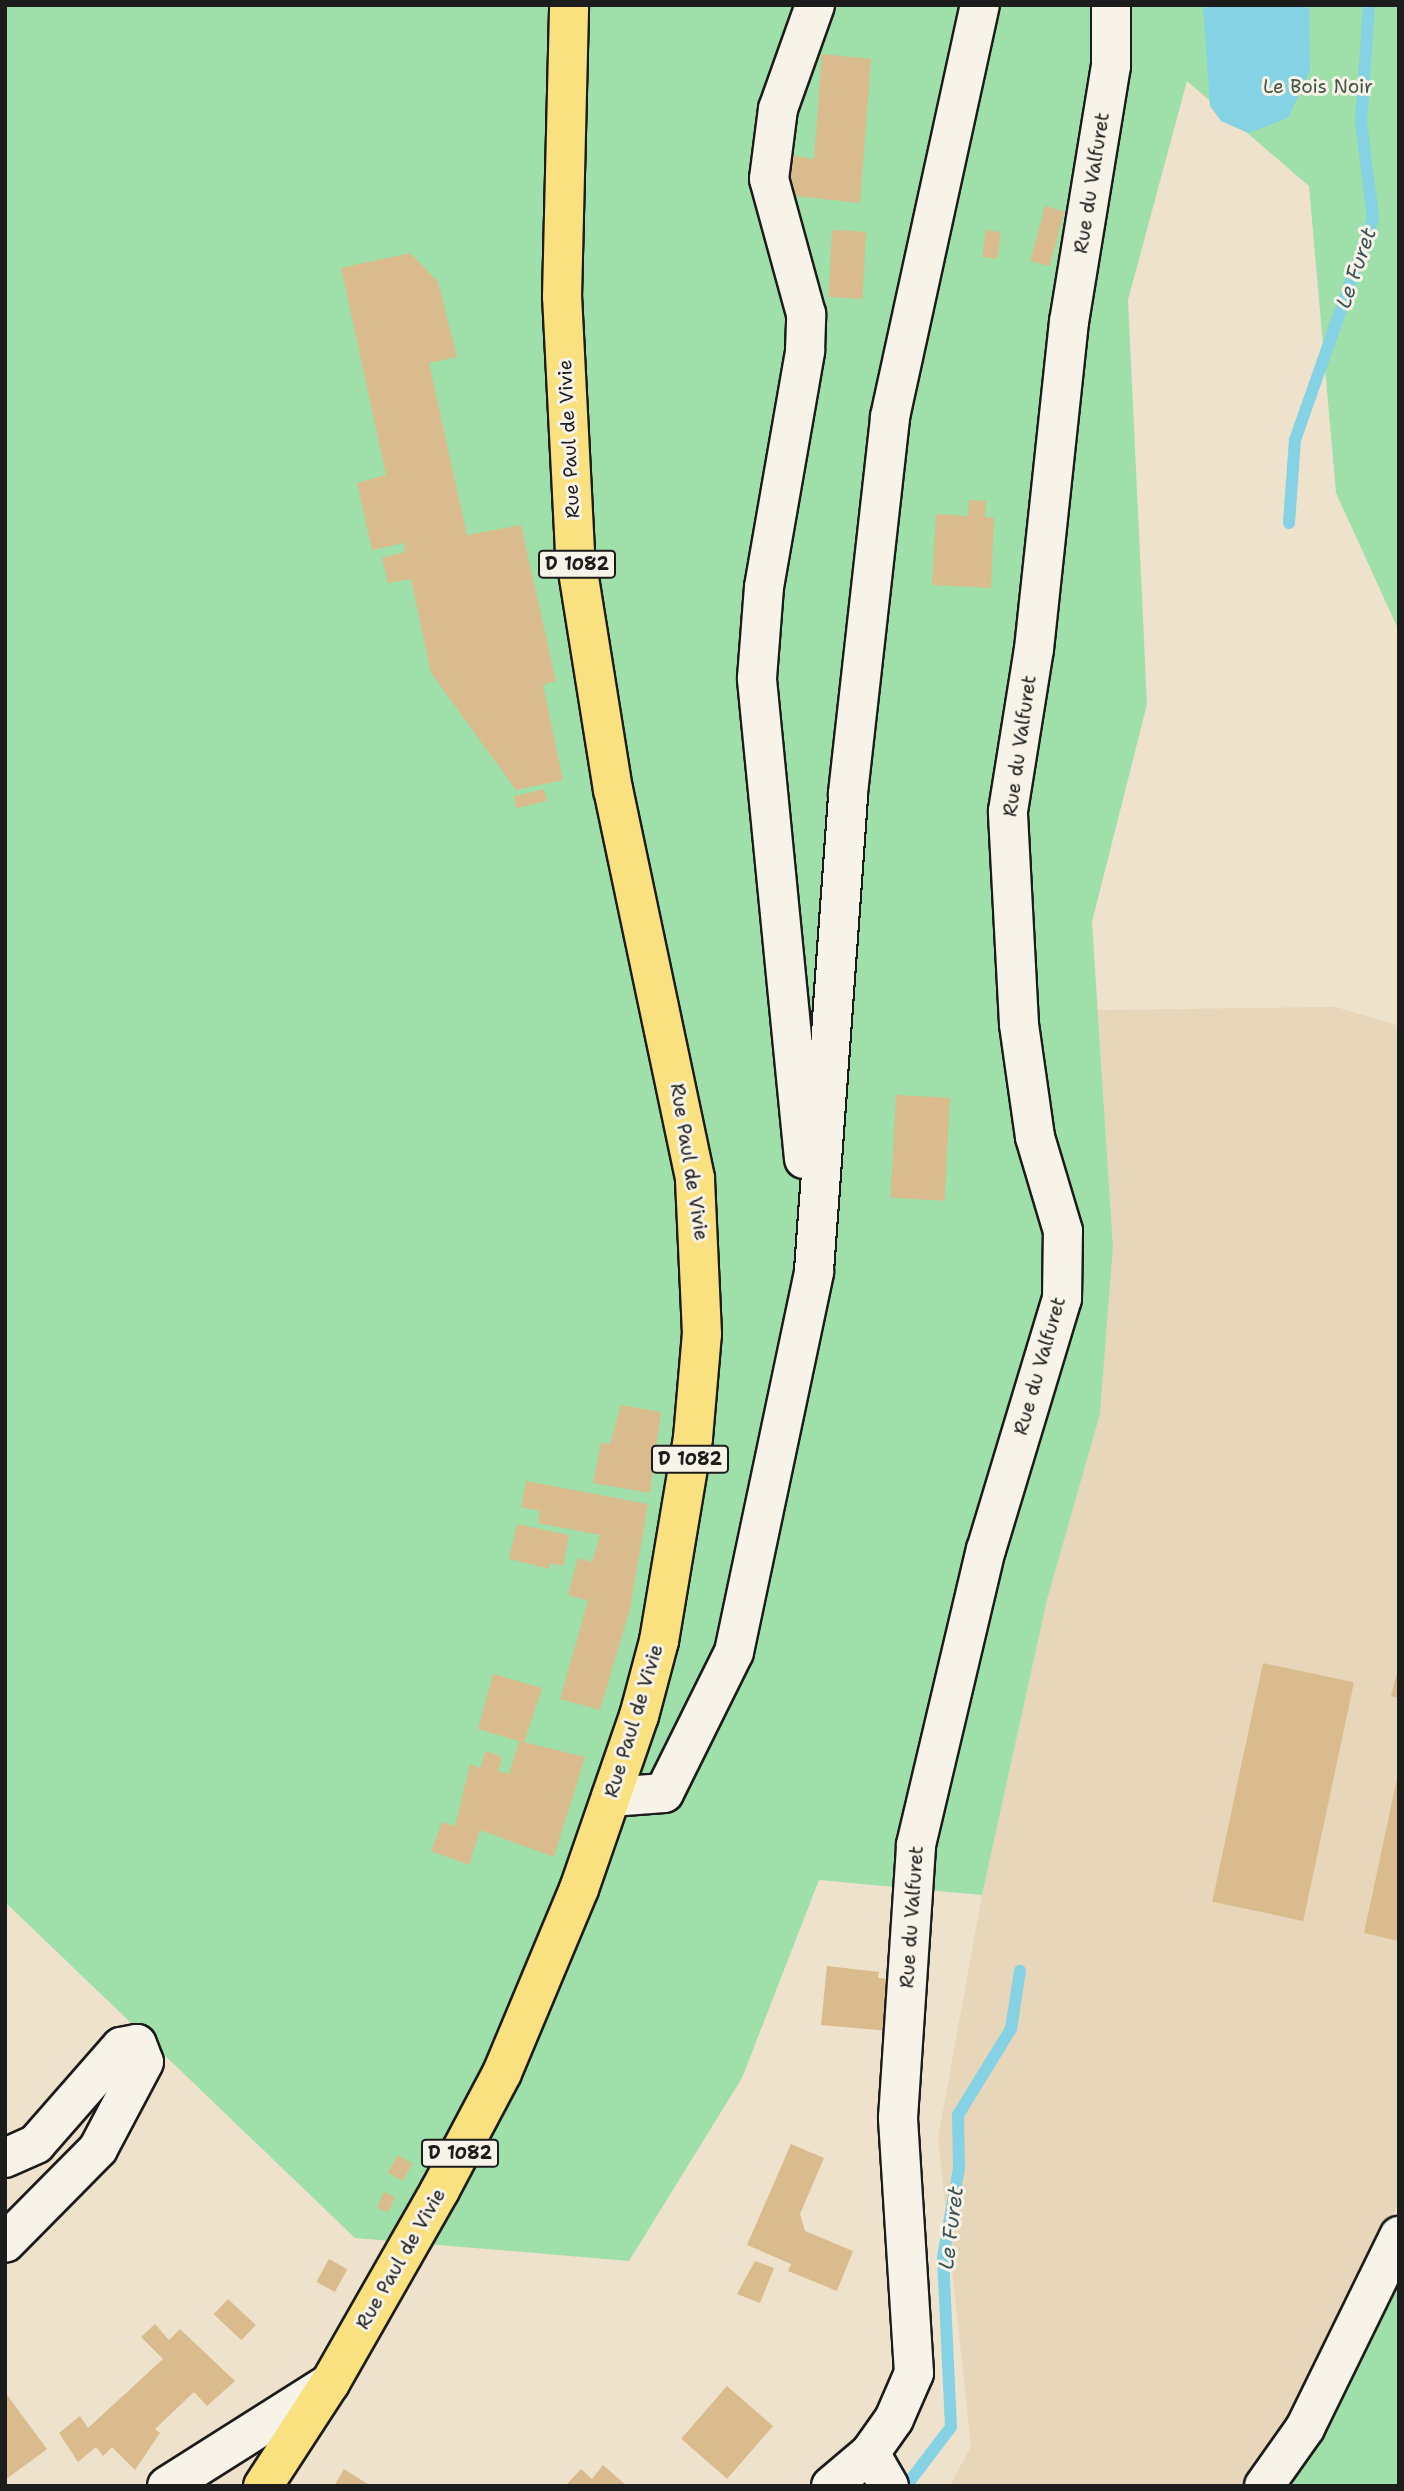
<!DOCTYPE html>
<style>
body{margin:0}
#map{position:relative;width:1404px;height:2491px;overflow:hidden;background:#eee2cd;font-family:"Shantell Sans",sans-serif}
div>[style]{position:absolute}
.built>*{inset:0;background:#e8d6ba}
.green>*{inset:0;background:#9fdfa9}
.water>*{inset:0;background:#84d2e3}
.stream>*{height:12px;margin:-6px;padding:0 6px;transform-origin:6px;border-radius:6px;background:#84d2e3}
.building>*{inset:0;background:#d9bb8d;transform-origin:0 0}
.roads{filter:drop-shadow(2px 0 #1c1c1c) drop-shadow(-2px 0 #1c1c1c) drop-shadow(0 2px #1c1c1c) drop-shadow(0 -2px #1c1c1c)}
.minor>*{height:38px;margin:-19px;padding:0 19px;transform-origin:19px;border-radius:19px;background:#f7f3e8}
.major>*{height:38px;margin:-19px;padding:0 19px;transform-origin:19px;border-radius:19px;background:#fae180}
span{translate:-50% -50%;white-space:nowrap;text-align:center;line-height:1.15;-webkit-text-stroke:6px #f7f3e8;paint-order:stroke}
.shield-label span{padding:2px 5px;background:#f7f3e8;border:2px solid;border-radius:5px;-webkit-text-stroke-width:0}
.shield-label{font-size:18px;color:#1c1c1c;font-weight:700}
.park-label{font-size:19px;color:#435646}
.street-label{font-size:19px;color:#1c1c1c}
.water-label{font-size:21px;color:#3b5358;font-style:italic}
.frame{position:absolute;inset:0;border:7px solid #1c1c1c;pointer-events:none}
</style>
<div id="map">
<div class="built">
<div style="clip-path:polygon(1336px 1007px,1399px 1026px,1399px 2202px,1298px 2407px,1246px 2486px,950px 2486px,971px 2446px,938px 2138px,982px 1895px,1047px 1600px,1100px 1414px,1113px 1247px,1098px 1010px)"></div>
</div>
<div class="green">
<div style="clip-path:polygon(5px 5px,1399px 5px,1399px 631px,1336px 493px,1309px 186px,1187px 81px,1128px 300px,1147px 704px,1092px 922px,1113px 1247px,1100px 1414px,1047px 1600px,982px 1895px,819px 1880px,742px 2078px,629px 2261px,355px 2238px,5px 1902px)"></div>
<div style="clip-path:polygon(1399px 2271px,1399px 2486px,1291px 2486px,1380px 2307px)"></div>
</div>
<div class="water">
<div style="clip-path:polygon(1203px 5px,1309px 5px,1310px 70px,1288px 118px,1248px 133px,1221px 121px,1210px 106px)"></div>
</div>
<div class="stream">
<div style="left:1289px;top:523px;width:83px;rotate:-85.9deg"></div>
<div style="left:1295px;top:440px;width:235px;rotate:-70.6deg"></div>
<div style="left:1373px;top:218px;width:97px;rotate:-97.1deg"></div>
<div style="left:1361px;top:122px;width:117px;rotate:-86.1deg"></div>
<div style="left:906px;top:2486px;width:74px;rotate:-52.7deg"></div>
<div style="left:951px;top:2427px;width:170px;rotate:-92.7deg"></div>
<div style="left:943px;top:2257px;width:90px;rotate:-79.8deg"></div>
<div style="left:959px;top:2168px;width:53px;rotate:-91.1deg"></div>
<div style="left:958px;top:2115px;width:101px;rotate:-58.4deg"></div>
<div style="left:1011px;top:2029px;width:59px;rotate:-81.2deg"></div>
</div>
<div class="building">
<div style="clip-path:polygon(822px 54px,871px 59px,860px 203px,786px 195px,790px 155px,814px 159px)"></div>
<div style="left:1045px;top:206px;width:20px;height:57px;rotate:15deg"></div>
<div style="left:832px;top:230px;width:34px;height:67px;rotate:3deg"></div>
<div style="left:986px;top:230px;width:15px;height:27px;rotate:8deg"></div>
<div style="clip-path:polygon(410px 253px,438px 282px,457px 357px,429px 363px,467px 535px,521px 525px,556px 681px,543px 685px,563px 780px,516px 790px,431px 673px,411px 579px,388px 583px,382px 558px,405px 552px,404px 543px,372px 550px,357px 483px,386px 475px,341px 268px)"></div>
<div style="clip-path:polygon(969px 500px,986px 501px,985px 517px,994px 518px,991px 588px,932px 585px,936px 514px,968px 516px)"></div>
<div style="left:544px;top:789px;width:12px;height:31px;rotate:76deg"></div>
<div style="left:896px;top:1095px;width:54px;height:103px;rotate:3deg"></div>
<div style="clip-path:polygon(621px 1405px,661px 1412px,650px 1493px,593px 1483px,601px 1443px,610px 1444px)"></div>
<div style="clip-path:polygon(526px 1481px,648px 1504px,630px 1609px,600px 1710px,560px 1699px,588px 1601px,568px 1595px,578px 1558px,592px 1562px,600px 1535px,538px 1523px,540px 1511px,521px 1507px)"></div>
<div style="clip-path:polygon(517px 1524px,569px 1535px,563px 1566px,550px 1563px,550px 1569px,509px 1559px)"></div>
<div style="left:1263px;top:1663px;width:93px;height:244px;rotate:12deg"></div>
<div style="clip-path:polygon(1398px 1669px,1399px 1669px,1399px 1698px,1391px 1696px)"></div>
<div style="clip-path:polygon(493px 1674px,542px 1688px,524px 1742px,585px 1757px,554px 1857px,480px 1830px,469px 1865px,431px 1851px,442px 1822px,455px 1826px,470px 1764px,480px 1768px,486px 1751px,502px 1757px,498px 1771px,509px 1774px,519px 1741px,478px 1729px)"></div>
<div style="clip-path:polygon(1398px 1774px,1399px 1774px,1399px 1941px,1364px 1933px)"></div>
<div style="clip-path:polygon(827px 1966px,879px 1972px,878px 1978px,891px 1979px,889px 2031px,821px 2025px)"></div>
<div style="clip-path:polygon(791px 2144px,824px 2158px,800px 2214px,805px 2231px,853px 2251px,837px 2291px,788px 2271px,791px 2264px,747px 2245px)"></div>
<div style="left:398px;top:2155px;width:17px;height:20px;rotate:31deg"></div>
<div style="left:384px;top:2192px;width:12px;height:17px;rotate:24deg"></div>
<div style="left:329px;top:2259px;width:21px;height:26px;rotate:29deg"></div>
<div style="clip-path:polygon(755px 2261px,774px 2268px,760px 2303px,737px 2294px)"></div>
<div style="left:228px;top:2299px;width:38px;height:21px;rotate:43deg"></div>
<div style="clip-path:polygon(155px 2324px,169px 2340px,180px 2329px,235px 2381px,207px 2406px,194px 2392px,155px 2429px,160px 2433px,135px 2470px,112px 2447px,103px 2456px,96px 2447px,78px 2462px,59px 2433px,80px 2416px,88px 2428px,163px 2359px,141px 2337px)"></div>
<div style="left:727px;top:2386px;width:61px;height:70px;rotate:41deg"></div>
<div style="clip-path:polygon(7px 2395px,47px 2449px,5px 2480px,5px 2396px)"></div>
<div style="clip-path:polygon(603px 2465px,627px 2486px,565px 2486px,581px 2469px,592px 2479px)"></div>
<div style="clip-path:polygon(344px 2469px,371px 2486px,334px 2486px)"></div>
</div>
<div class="roads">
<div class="minor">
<div style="left:804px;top:1159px;width:483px;rotate:-95.6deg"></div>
<div style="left:757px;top:678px;width:91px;rotate:-85.6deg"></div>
<div style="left:764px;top:587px;width:240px;rotate:-80.1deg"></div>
<div style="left:805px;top:351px;width:37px;rotate:-88deg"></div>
<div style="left:806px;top:314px;width:140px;rotate:-105.3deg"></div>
<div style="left:769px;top:179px;width:71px;rotate:-82.7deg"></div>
<div style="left:778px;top:109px;width:110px;rotate:-70.4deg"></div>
<div style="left:611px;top:1797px;width:53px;rotate:-4.3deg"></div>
<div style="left:664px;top:1793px;width:157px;rotate:-63.6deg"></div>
<div style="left:734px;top:1652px;width:389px;rotate:-78.1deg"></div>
<div style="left:814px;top:1271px;width:479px;rotate:-85.9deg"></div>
<div style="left:848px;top:793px;width:378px;rotate:-83.6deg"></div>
<div style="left:890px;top:417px;width:422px;rotate:-77.7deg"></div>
<div style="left:5px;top:2158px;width:34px;rotate:-24deg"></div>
<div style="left:36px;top:2144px;width:129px;rotate:-48.8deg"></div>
<div style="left:121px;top:2047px;width:16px;rotate:-11deg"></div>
<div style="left:137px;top:2044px;width:19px;rotate:69deg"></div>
<div style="left:144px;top:2062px;width:98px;rotate:117.9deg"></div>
<div style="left:98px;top:2149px;width:132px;rotate:134.7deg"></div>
<div style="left:870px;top:2453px;width:38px;rotate:60deg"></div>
<div style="left:167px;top:2486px;width:193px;rotate:-32.3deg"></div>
<div style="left:831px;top:2486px;width:51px;rotate:-40.2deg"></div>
<div style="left:870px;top:2453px;width:42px;rotate:-54.8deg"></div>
<div style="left:894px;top:2419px;width:50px;rotate:-66.5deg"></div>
<div style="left:914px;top:2373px;width:256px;rotate:-93.6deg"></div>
<div style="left:898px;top:2118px;width:274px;rotate:-86.2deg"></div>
<div style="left:916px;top:1845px;width:303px;rotate:-76.7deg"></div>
<div style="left:986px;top:1550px;width:262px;rotate:-73.2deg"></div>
<div style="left:1062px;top:1299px;width:68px;rotate:-89.2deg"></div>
<div style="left:1063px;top:1231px;width:98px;rotate:-106.6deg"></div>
<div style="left:1035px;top:1137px;width:114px;rotate:-98.1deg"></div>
<div style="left:1019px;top:1024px;width:213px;rotate:-93deg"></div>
<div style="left:1008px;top:811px;width:164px;rotate:-80.9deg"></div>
<div style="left:1034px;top:649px;width:329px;rotate:-83.9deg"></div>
<div style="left:1069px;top:322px;width:259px;rotate:-80.7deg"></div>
<div style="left:1111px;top:66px;width:61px;rotate:-90deg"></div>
<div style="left:1264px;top:2486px;width:71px;rotate:-54.7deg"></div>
<div style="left:1305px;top:2428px;width:214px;rotate:-63.9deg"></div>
</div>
<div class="major">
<div style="left:263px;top:2486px;width:123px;rotate:-57deg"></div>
<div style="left:330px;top:2383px;width:222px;rotate:-60.3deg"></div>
<div style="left:440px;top:2190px;width:132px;rotate:-62.1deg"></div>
<div style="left:502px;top:2073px;width:199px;rotate:-67.3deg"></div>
<div style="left:579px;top:1889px;width:183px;rotate:-70.9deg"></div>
<div style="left:639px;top:1716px;width:78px;rotate:-75.1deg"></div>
<div style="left:659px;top:1641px;width:206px;rotate:-80.5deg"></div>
<div style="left:693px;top:1438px;width:104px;rotate:-85.1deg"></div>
<div style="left:702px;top:1334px;width:156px;rotate:-92.6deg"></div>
<div style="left:695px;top:1178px;width:397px;rotate:-101.9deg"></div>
<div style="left:613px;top:790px;width:241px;rotate:-99.1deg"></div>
<div style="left:575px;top:552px;width:255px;rotate:-92.9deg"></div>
<div style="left:562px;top:297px;width:292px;rotate:-88.6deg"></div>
</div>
</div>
<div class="shield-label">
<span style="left:577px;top:564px">D 1082</span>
<span style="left:690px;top:1459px">D 1082</span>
<span style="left:460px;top:2153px">D 1082</span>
</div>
<div class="park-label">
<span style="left:1318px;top:87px">Le Bois Noir</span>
</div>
<div class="street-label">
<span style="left:1092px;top:183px;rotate:-81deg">Rue du Valfuret</span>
<span style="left:569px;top:439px;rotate:-93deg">Rue Paul de Vivie</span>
<span style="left:1020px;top:746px;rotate:-82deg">Rue du Valfuret</span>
<span style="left:689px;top:1162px;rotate:81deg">Rue Paul de Vivie</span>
<span style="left:1040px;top:1366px;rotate:-74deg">Rue du Valfuret</span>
<span style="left:634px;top:1721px;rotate:-73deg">Rue Paul de Vivie</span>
<span style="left:912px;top:1917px;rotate:-86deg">Rue du Valfuret</span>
<span style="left:401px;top:2259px;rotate:-60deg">Rue Paul de Vivie</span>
</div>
<div class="water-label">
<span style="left:1356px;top:268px;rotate:-71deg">Le Furet</span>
<span style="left:951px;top:2228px;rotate:-83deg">Le Furet</span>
</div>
<div class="frame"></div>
</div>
